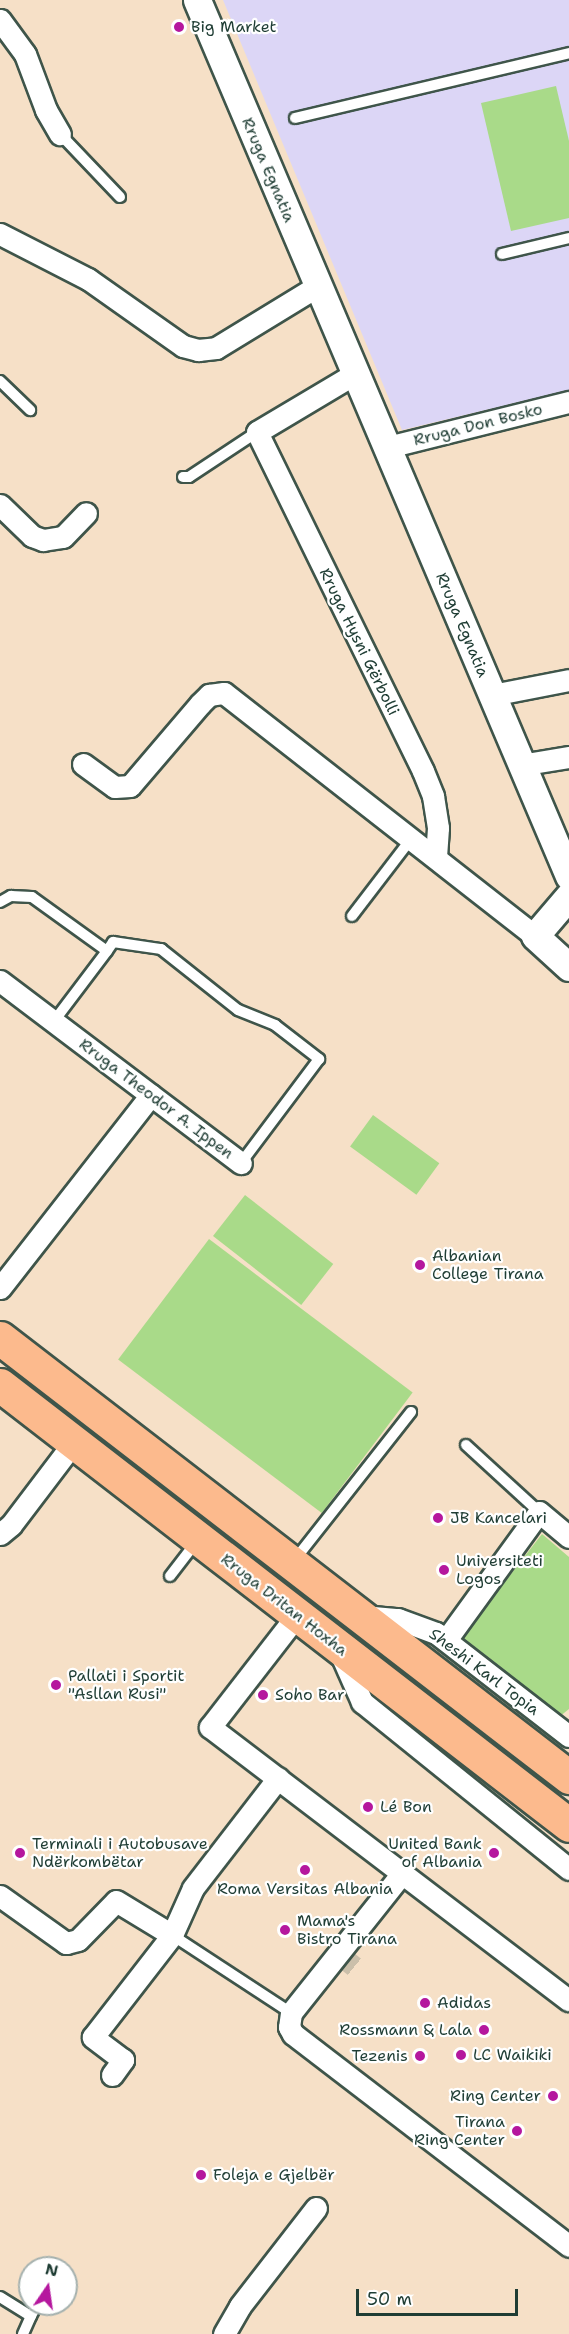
<!DOCTYPE html>
<meta charset="utf-8">
<style>
body{margin:0}
#map{position:relative;width:569px;height:2334px;overflow:hidden;background:#f6e0c7;font-family:"Shantell Sans",sans-serif}
div>[style]{position:absolute}
.built>*{inset:0;background:#dcd6f6}
.green>*{inset:0;background:#a9da89;transform-origin:0 0}
.minor-tunnel>*{height:21px;margin-top:-10.5px;transform-origin:0;background:repeating-linear-gradient(90deg,#cbbfaa 0 21px,transparent 0 31px)}
.roads{filter:drop-shadow(2px 0 #3f554a) drop-shadow(-2px 0 #3f554a) drop-shadow(0 2px #3f554a) drop-shadow(0 -2px #3f554a)}
.service>*{height:10px;margin:-5px;padding:0 5px;transform-origin:5px;border-radius:5px;background:#fff}
.minor>*{height:21px;margin:-10.5px;padding:0 10.5px;transform-origin:10.5px;border-radius:10.5px;background:#fff}
.tertiary>*{height:27px;margin:-13.5px;padding:0 13.5px;transform-origin:13.5px;border-radius:13.5px;background:#fff}
.primary>*{height:33px;margin:-16.5px;padding:0 16.5px;transform-origin:16.5px;border-radius:16.5px;background:#fcba8d}
.dots>*{width:16px;height:16px;translate:-50% -50%;box-sizing:border-box;border:3px solid #fff;border-radius:50%}
span{translate:-50% -50%;white-space:nowrap;text-align:center;line-height:1.15;-webkit-text-stroke:4.5px #fff;paint-order:stroke}
.poi-label{font-size:16px;color:#1f3d34}
.left{translate:0 -50%;text-align:left}
.right{translate:-100% -50%;text-align:right}
.street-label{font-size:16px;color:#1f3d34}
.north{position:absolute;left:18px;top:2256px;width:60px;height:60px;box-sizing:border-box;background:#fff;border:2px solid #a5b1ae;border-radius:50%;rotate:13deg;font-size:16px;font-weight:700;line-height:24px;text-align:center;color:#1f3d34}
.north::after{content:'';display:block;margin:auto;width:21px;height:27px;background:#b5179e;clip-path:polygon(50% 0,100% 100%,50% 72%,0 100%)}
.scale{position:absolute;left:356px;top:2289px;width:162px;height:27px;box-sizing:border-box;border:3px solid #1f3d34;border-top:0;padding-left:8px;font-size:18px;line-height:21px;white-space:nowrap;color:#1f3d34;-webkit-text-stroke:4px #fff;paint-order:stroke}
</style>
<div id="map">
<div class="built">
<div style="clip-path:polygon(223px 0,569px 0,569px 390px,402px 430px)"></div>
</div>
<div class="green">
<div style="clip-path:polygon(556px 86px,569px 141px,569px 218px,511px 231px,481px 103px)"></div>
<div style="left:373px;top:1115px;width:82px;height:39px;rotate:36deg"></div>
<div style="left:245px;top:1195px;width:112px;height:52px;rotate:38deg"></div>
<div style="left:209px;top:1239px;width:255px;height:151px;rotate:37deg"></div>
<div style="clip-path:polygon(542px 1534px,569px 1557px,569px 1709px,559px 1717px,459px 1641px)"></div>
</div>
<div class="minor-tunnel">
<div style="left:338px;top:1953px;width:22px;rotate:39deg"></div>
</div>
<div class="roads">
<div class="service">
<div style="left:295px;top:118px;width:282px;rotate:-13.3deg"></div>
<div style="left:60px;top:134px;width:87px;rotate:46.4deg"></div>
<div style="left:502px;top:254px;width:69px;rotate:-13.4deg"></div>
<div style="left:0;top:381px;width:42px;rotate:44deg"></div>
<div style="left:183px;top:477px;width:6px"></div>
<div style="left:189px;top:477px;width:82px;rotate:-33.5deg"></div>
<div style="left:0;top:902px;width:13px;rotate:-29deg"></div>
<div style="left:11px;top:896px;width:21px;rotate:3deg"></div>
<div style="left:32px;top:897px;width:92px;rotate:35.8deg"></div>
<div style="left:107px;top:951px;width:88px;rotate:127.1deg"></div>
<div style="left:352px;top:916px;width:97px;rotate:-52.5deg"></div>
<div style="left:107px;top:951px;width:11px;rotate:-56deg"></div>
<div style="left:113px;top:942px;width:49px;rotate:8.3deg"></div>
<div style="left:161px;top:949px;width:98px;rotate:38.4deg"></div>
<div style="left:238px;top:1010px;width:40px;rotate:22deg"></div>
<div style="left:275px;top:1025px;width:56px;rotate:37.7deg"></div>
<div style="left:319px;top:1059px;width:130px;rotate:126.9deg"></div>
<div style="left:466px;top:1445px;width:99px;rotate:42.5deg"></div>
<div style="left:293px;top:1562px;width:191px;rotate:-51.8deg"></div>
<div style="left:170px;top:1576px;width:44px;rotate:-52.4deg"></div>
<div style="left:172px;top:1935px;width:142px;rotate:33.2deg"></div>
<div style="left:0;top:2297px;width:36px;rotate:32deg"></div>
<div style="left:31px;top:2316px;width:20px;rotate:114deg"></div>
<div style="left:31px;top:2316px;width:13px;rotate:-63deg"></div>
</div>
<div class="minor">
<div style="left:0;top:20px;width:42px;rotate:53.7deg"></div>
<div style="left:25px;top:54px;width:60px;rotate:69.4deg"></div>
<div style="left:46px;top:110px;width:28px;rotate:60deg"></div>
<div style="left:0;top:234px;width:99px;rotate:27.1deg"></div>
<div style="left:88px;top:279px;width:116px;rotate:35.2deg"></div>
<div style="left:183px;top:346px;width:16px;rotate:15deg"></div>
<div style="left:198px;top:350px;width:18px;rotate:-6deg"></div>
<div style="left:216px;top:348px;width:117px;rotate:-31.4deg"></div>
<div style="left:356px;top:373px;width:115px;rotate:149.2deg"></div>
<div style="left:257px;top:432px;width:377px;rotate:63.9deg"></div>
<div style="left:423px;top:771px;width:27px;rotate:68deg"></div>
<div style="left:433px;top:796px;width:32px;rotate:81deg"></div>
<div style="left:438px;top:828px;width:30px;rotate:94deg"></div>
<div style="left:388px;top:447px;width:187px;rotate:-14deg"></div>
<div style="left:0;top:505px;width:45px;rotate:44.1deg"></div>
<div style="left:32px;top:536px;width:12px;rotate:20deg"></div>
<div style="left:43px;top:540px;width:20px;rotate:-9deg"></div>
<div style="left:63px;top:537px;width:33px;rotate:-46deg"></div>
<div style="left:492px;top:695px;width:78px;rotate:-11deg"></div>
<div style="left:83px;top:764px;width:39px;rotate:36deg"></div>
<div style="left:115px;top:787px;width:15px;rotate:-4deg"></div>
<div style="left:130px;top:786px;width:108px;rotate:-49.5deg"></div>
<div style="left:200px;top:704px;width:13px;rotate:-45deg"></div>
<div style="left:209px;top:695px;width:15px;rotate:-8deg"></div>
<div style="left:224px;top:693px;width:395px;rotate:38deg"></div>
<div style="left:520px;top:765px;width:50px;rotate:-9.3deg"></div>
<div style="left:0;top:981px;width:302px;rotate:37.1deg"></div>
<div style="left:0;top:1288px;width:245px;rotate:-52deg"></div>
<div style="left:0;top:1534px;width:14px;rotate:-39deg"></div>
<div style="left:11px;top:1525px;width:104px;rotate:-52.8deg"></div>
<div style="left:297px;top:1615px;width:142px;rotate:127.8deg"></div>
<div style="left:210px;top:1727px;width:451px;rotate:37.3deg"></div>
<div style="left:362px;top:1616px;width:36px;rotate:5deg"></div>
<div style="left:398px;top:1619px;width:40px;rotate:20.2deg"></div>
<div style="left:436px;top:1633px;width:168px;rotate:37.8deg"></div>
<div style="left:446px;top:1640px;width:158px;rotate:-54deg"></div>
<div style="left:539px;top:1512px;width:39px;rotate:40deg"></div>
<div style="left:339px;top:1650px;width:57px;rotate:66.1deg"></div>
<div style="left:362px;top:1702px;width:266px;rotate:38.9deg"></div>
<div style="left:403px;top:1872px;width:180px;rotate:128.5deg"></div>
<div style="left:291px;top:2013px;width:14px;rotate:98deg"></div>
<div style="left:289px;top:2027px;width:8px;rotate:60deg"></div>
<div style="left:293px;top:2034px;width:348px;rotate:37.5deg"></div>
<div style="left:0;top:1896px;width:81px;rotate:35.5deg"></div>
<div style="left:66px;top:1943px;width:12px;rotate:-14deg"></div>
<div style="left:78px;top:1940px;width:54px;rotate:-45.7deg"></div>
<div style="left:116px;top:1901px;width:66px;rotate:31.3deg"></div>
<div style="left:112px;top:2075px;width:19px;rotate:-54deg"></div>
<div style="left:123px;top:2060px;width:38px;rotate:-143deg"></div>
<div style="left:93px;top:2037px;width:129px;rotate:-52.2deg"></div>
<div style="left:172px;top:1935px;width:51px;rotate:-65.9deg"></div>
<div style="left:193px;top:1888px;width:139px;rotate:-52.3deg"></div>
<div style="left:224px;top:2334px;width:32px;rotate:-60deg"></div>
<div style="left:240px;top:2306px;width:124px;rotate:-52.2deg"></div>
</div>
<div class="tertiary">
<div style="left:197px;top:0;width:952px;rotate:66.99deg"></div>
<div style="left:569px;top:896px;width:52px;rotate:130.4deg"></div>
<div style="left:535px;top:936px;width:46px;rotate:42.4deg"></div>
</div>
<div class="primary">
<div style="left:0;top:1338px;width:719px;rotate:37.65deg"></div>
<div style="left:0;top:1385px;width:719px;rotate:37.71deg"></div>
</div>
</div>
<div class="dots">
<div style="left:179px;top:27px;background:#b5179e"></div>
<div style="left:420px;top:1265px;background:#b5179e"></div>
<div style="left:438px;top:1518px;background:#b5179e"></div>
<div style="left:444px;top:1570px;background:#b5179e"></div>
<div style="left:56px;top:1685px;background:#b5179e"></div>
<div style="left:263px;top:1695px;background:#b5179e"></div>
<div style="left:368px;top:1807px;background:#b5179e"></div>
<div style="left:20px;top:1853px;background:#b5179e"></div>
<div style="left:494px;top:1853px;background:#b5179e"></div>
<div style="left:305px;top:1870px;background:#b5179e"></div>
<div style="left:285px;top:1930px;background:#b5179e"></div>
<div style="left:425px;top:2003px;background:#b5179e"></div>
<div style="left:484px;top:2030px;background:#b5179e"></div>
<div style="left:461px;top:2055px;background:#b5179e"></div>
<div style="left:420px;top:2056px;background:#b5179e"></div>
<div style="left:553px;top:2096px;background:#b5179e"></div>
<div style="left:517px;top:2131px;background:#b5179e"></div>
<div style="left:201px;top:2175px;background:#b5179e"></div>
</div>
<div class="poi-label">
<span class="left" style="left:191px;top:27px">Big Market</span>
<span class="left" style="left:432px;top:1265px">Albanian<br>College Tirana</span>
<span class="left" style="left:450px;top:1518px">JB Kancelari</span>
<span class="left" style="left:456px;top:1570px">Universiteti<br>Logos</span>
<span class="left" style="left:68px;top:1685px">Pallati i Sportit<br>"Asllan Rusi"</span>
<span class="left" style="left:275px;top:1695px">Soho Bar</span>
<span class="left" style="left:380px;top:1807px">Lé Bon</span>
<span class="left" style="left:32px;top:1853px">Terminali i Autobusave<br>Ndërkombëtar</span>
<span class="right" style="left:482px;top:1853px">United Bank<br>of Albania</span>
<span style="left:305px;top:1889px">Roma Versitas Albania</span>
<span class="left" style="left:297px;top:1930px">Mama's<br>Bistro Tirana</span>
<span class="left" style="left:437px;top:2003px">Adidas</span>
<span class="right" style="left:472px;top:2030px">Rossmann &amp; Lala</span>
<span class="left" style="left:473px;top:2055px">LC Waikiki</span>
<span class="right" style="left:408px;top:2056px">Tezenis</span>
<span class="right" style="left:541px;top:2096px">Ring Center</span>
<span class="right" style="left:505px;top:2131px">Tirana<br>Ring Center</span>
<span class="left" style="left:213px;top:2175px">Foleja e Gjelbër</span>
</div>
<div class="street-label">
<span style="left:268px;top:170px;rotate:67deg">Rruga Egnatia</span>
<span style="left:478px;top:425px;rotate:-14deg">Rruga Don Bosko</span>
<span style="left:462px;top:625px;rotate:67deg">Rruga Egnatia</span>
<span style="left:359px;top:642px;rotate:64deg">Rruga Hysni Gërbolli</span>
<span style="left:156px;top:1099px;rotate:37deg">Rruga Theodor A. Ippen</span>
<span style="left:284px;top:1605px;rotate:38deg">Rruga Dritan Hoxha</span>
<span style="left:484px;top:1672px;rotate:37deg">Sheshi Karl Topia</span>
</div>
<div class="north">N</div>
<div class="scale">50 m</div>
</div>
